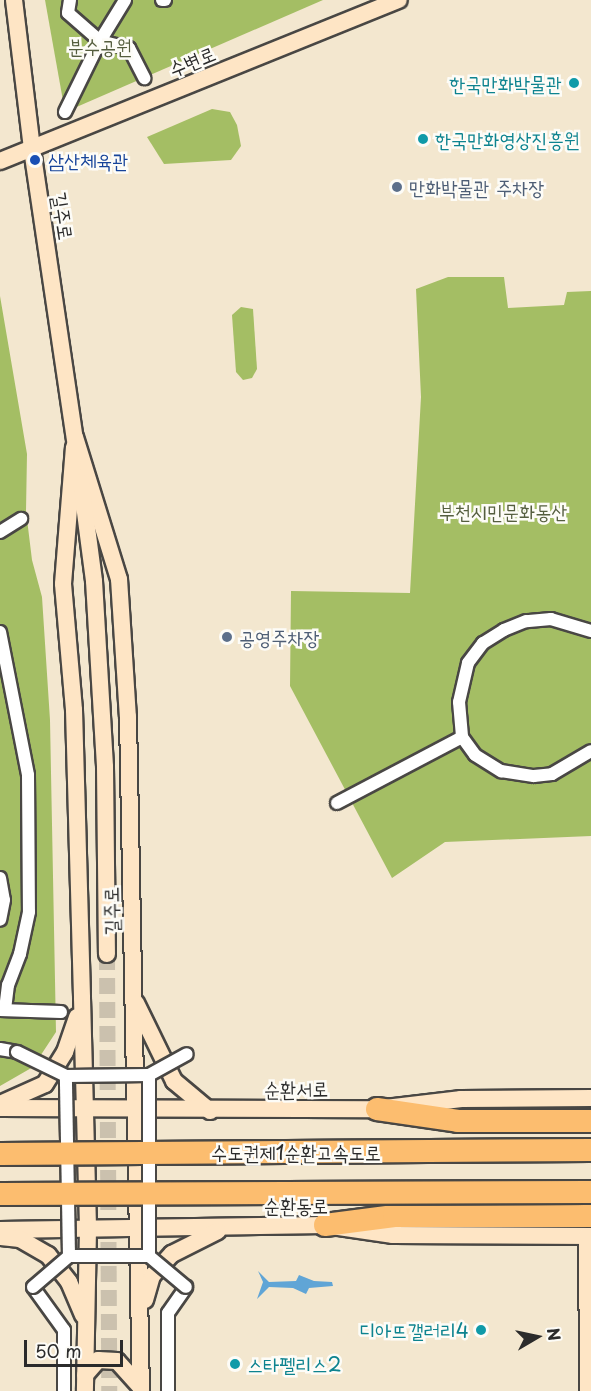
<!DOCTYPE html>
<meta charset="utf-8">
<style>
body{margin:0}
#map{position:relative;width:591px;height:1391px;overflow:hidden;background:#f3e7cf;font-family:"Playpen Sans","Poor Story",sans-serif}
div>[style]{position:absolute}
.green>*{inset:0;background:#a4be64}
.water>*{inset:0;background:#60a5d6}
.secondary-tunnel>*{height:16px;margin-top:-8px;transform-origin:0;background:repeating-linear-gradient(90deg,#cbc1ae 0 16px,transparent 0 24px)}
.roads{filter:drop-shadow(2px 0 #494744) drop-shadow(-2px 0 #494744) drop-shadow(0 2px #494744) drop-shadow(0 -2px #494744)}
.street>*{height:12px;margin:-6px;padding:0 6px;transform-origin:6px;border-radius:6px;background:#fff}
.secondary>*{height:16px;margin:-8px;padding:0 8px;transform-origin:8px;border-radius:8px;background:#fee5c5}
.highway>*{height:22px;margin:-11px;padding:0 11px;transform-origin:11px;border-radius:11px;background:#fcbd6f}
.bridges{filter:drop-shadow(2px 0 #494744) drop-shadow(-2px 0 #494744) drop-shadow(0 2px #494744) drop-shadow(0 -2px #494744)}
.street-bridge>*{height:12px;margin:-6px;padding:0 6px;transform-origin:6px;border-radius:6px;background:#fff}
.highway-bridge>*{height:22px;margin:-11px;padding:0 11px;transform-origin:11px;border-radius:11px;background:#fcbd6f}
.dots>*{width:16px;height:16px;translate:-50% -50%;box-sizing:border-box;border:3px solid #fdfcf7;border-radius:50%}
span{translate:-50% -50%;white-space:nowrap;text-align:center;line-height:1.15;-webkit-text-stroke:5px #fdfcf7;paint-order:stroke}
.park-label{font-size:20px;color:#555e3f}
.street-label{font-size:20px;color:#2b2b2b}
.culture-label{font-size:20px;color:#0d838f}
.right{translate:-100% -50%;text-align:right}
.left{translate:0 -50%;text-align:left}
.transit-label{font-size:20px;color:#164399}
.service-label{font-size:20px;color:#4e5e75}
.north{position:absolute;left:507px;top:1307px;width:60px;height:60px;-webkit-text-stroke:4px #fdfcf7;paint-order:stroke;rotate:81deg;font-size:16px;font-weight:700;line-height:24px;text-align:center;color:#2b2b2b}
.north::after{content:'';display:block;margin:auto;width:21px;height:27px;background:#2b2b2b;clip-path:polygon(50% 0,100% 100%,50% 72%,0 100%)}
.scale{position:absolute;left:24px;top:1340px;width:99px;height:27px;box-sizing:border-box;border:3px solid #2b2b2b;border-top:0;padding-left:8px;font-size:18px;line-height:21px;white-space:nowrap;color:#2b2b2b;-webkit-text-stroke:4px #fdfcf7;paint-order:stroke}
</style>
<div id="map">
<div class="green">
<div style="clip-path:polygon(45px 0,323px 0,65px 112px)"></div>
<div style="clip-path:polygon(212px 109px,230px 112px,237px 125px,241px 146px,231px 160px,164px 164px,147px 137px)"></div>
<div style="clip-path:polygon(448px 277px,504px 277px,508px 308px,564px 305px,567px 292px,591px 291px,591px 836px,445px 842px,392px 878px,290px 686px,291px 591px,410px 593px,421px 397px,416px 289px)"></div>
<div style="clip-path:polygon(0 296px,27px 454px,26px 511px,32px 560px,42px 597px,50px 720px,56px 1032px,33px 1067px,0 1086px)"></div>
<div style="clip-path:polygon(241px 307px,253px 309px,257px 369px,252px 378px,243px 380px,236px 372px,232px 315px)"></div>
</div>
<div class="water">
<div style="clip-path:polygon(258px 1271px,269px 1282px,296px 1281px,299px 1275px,314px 1281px,332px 1282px,333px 1286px,309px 1288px,306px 1294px,293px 1288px,269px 1287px,257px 1299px,263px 1282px)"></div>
</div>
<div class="secondary-tunnel">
<div style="left:107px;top:954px;width:437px;rotate:89.7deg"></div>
</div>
<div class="roads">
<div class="street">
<div style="left:70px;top:0;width:13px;rotate:99deg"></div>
<div style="left:68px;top:13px;width:43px;rotate:41.2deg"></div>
<div style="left:100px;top:41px;width:30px;rotate:14deg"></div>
<div style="left:129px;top:48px;width:34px;rotate:63deg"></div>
<div style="left:162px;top:0;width:3px"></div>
<div style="left:65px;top:112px;width:79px;rotate:-63.8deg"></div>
<div style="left:100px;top:41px;width:48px;rotate:-58.6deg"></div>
<div style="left:0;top:532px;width:25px;rotate:-32deg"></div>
<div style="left:591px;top:631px;width:42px;rotate:-163.3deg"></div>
<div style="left:551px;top:619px;width:25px;rotate:175deg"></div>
<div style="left:526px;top:621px;width:24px;rotate:158deg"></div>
<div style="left:504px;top:630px;width:25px;rotate:148deg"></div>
<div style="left:483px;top:643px;width:25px;rotate:127deg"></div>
<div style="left:468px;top:663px;width:40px;rotate:103deg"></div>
<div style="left:459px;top:702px;width:35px;rotate:85deg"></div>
<div style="left:462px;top:737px;width:22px;rotate:54deg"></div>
<div style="left:475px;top:755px;width:31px;rotate:32deg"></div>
<div style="left:501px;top:771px;width:33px;rotate:9deg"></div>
<div style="left:534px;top:776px;width:18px;rotate:-6deg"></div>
<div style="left:552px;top:774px;width:45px;rotate:-30.5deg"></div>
<div style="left:0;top:632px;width:146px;rotate:78.9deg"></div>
<div style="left:28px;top:775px;width:137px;rotate:89.6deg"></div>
<div style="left:29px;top:912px;width:43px;rotate:102.1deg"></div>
<div style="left:20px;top:954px;width:33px;rotate:111deg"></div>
<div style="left:8px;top:985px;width:25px;rotate:97deg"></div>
<div style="left:337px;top:803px;width:141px;rotate:-27.8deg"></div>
<div style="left:0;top:878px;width:22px;rotate:80deg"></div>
<div style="left:4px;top:900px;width:20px;rotate:101deg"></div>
<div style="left:0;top:1010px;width:61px;rotate:1.9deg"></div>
<div style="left:0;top:1049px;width:17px;rotate:10deg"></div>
<div style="left:33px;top:1287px;width:53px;rotate:54.2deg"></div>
<div style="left:64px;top:1330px;width:61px;rotate:90deg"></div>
<div style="left:168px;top:1391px;width:78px;rotate:-90deg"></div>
<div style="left:168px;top:1313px;width:32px;rotate:-55deg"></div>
</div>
<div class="secondary">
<div style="left:14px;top:0;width:150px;rotate:83.1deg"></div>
<div style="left:32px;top:149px;width:301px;rotate:81.6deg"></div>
<div style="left:0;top:161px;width:430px;rotate:-22deg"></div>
<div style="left:75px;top:437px;width:149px;rotate:72.8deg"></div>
<div style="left:119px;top:579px;width:138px;rotate:86.3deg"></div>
<div style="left:128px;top:717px;width:674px;rotate:88.9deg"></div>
<div style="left:74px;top:447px;width:137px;rotate:94.6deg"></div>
<div style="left:63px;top:584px;width:126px;rotate:85deg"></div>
<div style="left:74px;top:710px;width:288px;rotate:88.4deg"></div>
<div style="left:82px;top:998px;width:231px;rotate:88.5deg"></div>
<div style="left:88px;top:1229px;width:162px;rotate:91.1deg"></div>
<div style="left:81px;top:482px;width:100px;rotate:82.5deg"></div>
<div style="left:94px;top:581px;width:186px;rotate:86.6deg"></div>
<div style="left:105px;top:767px;width:187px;rotate:89.4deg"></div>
<div style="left:136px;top:1003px;width:87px;rotate:64deg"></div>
<div style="left:174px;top:1081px;width:47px;rotate:39.8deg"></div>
<div style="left:0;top:1104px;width:49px;rotate:-24deg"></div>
<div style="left:45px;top:1084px;width:38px;rotate:-58deg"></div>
<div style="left:65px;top:1052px;width:37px;rotate:-71deg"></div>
<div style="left:0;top:1108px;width:377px;rotate:0.2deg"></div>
<div style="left:377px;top:1109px;width:85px;rotate:-6.8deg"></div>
<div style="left:461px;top:1099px;width:130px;rotate:-0.4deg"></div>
<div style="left:0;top:1230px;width:325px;rotate:-0.9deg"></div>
<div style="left:325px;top:1225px;width:69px;rotate:8.4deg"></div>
<div style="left:393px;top:1235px;width:198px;rotate:0.3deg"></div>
<div style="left:587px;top:1236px;width:155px;rotate:89.6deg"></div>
<div style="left:1px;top:1237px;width:19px;rotate:6deg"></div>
<div style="left:20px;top:1239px;width:32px;rotate:30deg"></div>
<div style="left:48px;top:1255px;width:34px;rotate:52deg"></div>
<div style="left:69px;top:1282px;width:36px;rotate:67deg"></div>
<div style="left:145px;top:1300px;width:25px;rotate:-74deg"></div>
<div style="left:152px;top:1276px;width:30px;rotate:-48deg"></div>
<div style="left:172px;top:1254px;width:51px;rotate:-26.6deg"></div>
<div style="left:85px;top:1375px;width:20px;rotate:-49deg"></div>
<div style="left:98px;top:1360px;width:19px;rotate:3deg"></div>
<div style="left:117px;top:1361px;width:36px;rotate:48deg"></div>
</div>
<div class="highway">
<div style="left:377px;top:1109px;width:82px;rotate:8.4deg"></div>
<div style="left:458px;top:1121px;width:133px"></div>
<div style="left:325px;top:1225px;width:70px;rotate:-7.4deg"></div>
<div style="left:394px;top:1216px;width:197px"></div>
</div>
</div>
<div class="bridges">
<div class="street-bridge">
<div style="left:17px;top:1052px;width:55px;rotate:26.1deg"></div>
<div style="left:66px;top:1076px;width:83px;rotate:-0.7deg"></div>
<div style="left:149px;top:1075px;width:43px;rotate:-28.9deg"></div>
<div style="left:149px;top:1075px;width:181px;rotate:90deg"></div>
<div style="left:149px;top:1256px;width:48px;rotate:40deg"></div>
<div style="left:69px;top:1256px;width:80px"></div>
<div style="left:33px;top:1287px;width:48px;rotate:-40.7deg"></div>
<div style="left:69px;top:1256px;width:180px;rotate:-91deg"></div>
</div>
<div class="highway-bridge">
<div style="left:0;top:1154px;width:591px;rotate:-0.39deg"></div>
<div style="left:0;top:1194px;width:591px;rotate:-0.19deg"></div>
</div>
</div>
<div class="dots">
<div style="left:574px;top:83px;background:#0f9aa8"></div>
<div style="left:423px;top:139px;background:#0f9aa8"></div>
<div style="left:35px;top:160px;background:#1a4fb4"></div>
<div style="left:397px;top:187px;background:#5c6f8a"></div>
<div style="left:227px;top:637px;background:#5c6f8a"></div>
<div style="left:481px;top:1330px;background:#0f9aa8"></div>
<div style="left:235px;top:1364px;background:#0f9aa8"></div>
</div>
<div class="park-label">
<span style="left:100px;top:46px">분수공원</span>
<span style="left:503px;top:511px">부천시민문화동산</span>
</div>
<div class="street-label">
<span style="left:192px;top:61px;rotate:-22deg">수변로</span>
<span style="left:63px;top:216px;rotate:81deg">길주로</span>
<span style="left:111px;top:911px;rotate:-91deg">길주로</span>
<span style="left:296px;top:1089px;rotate:-1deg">순환서로</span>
<span style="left:296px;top:1152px">수도권제1순환고속도로</span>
<span style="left:296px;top:1205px">순환동로</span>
</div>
<div class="culture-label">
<span class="right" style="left:562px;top:83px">한국만화박물관</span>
<span class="left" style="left:435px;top:139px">한국만화영상진흥원</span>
<span class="right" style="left:469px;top:1330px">디아뜨갤러리4</span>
<span class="left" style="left:247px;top:1364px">스타펠리스2</span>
</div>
<div class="transit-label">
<span class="left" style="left:48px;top:160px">삼산체육관</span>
</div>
<div class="service-label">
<span class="left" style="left:409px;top:187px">만화박물관 주차장</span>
<span class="left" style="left:239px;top:637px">공영주차장</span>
</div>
<div class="north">N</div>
<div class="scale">50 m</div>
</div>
